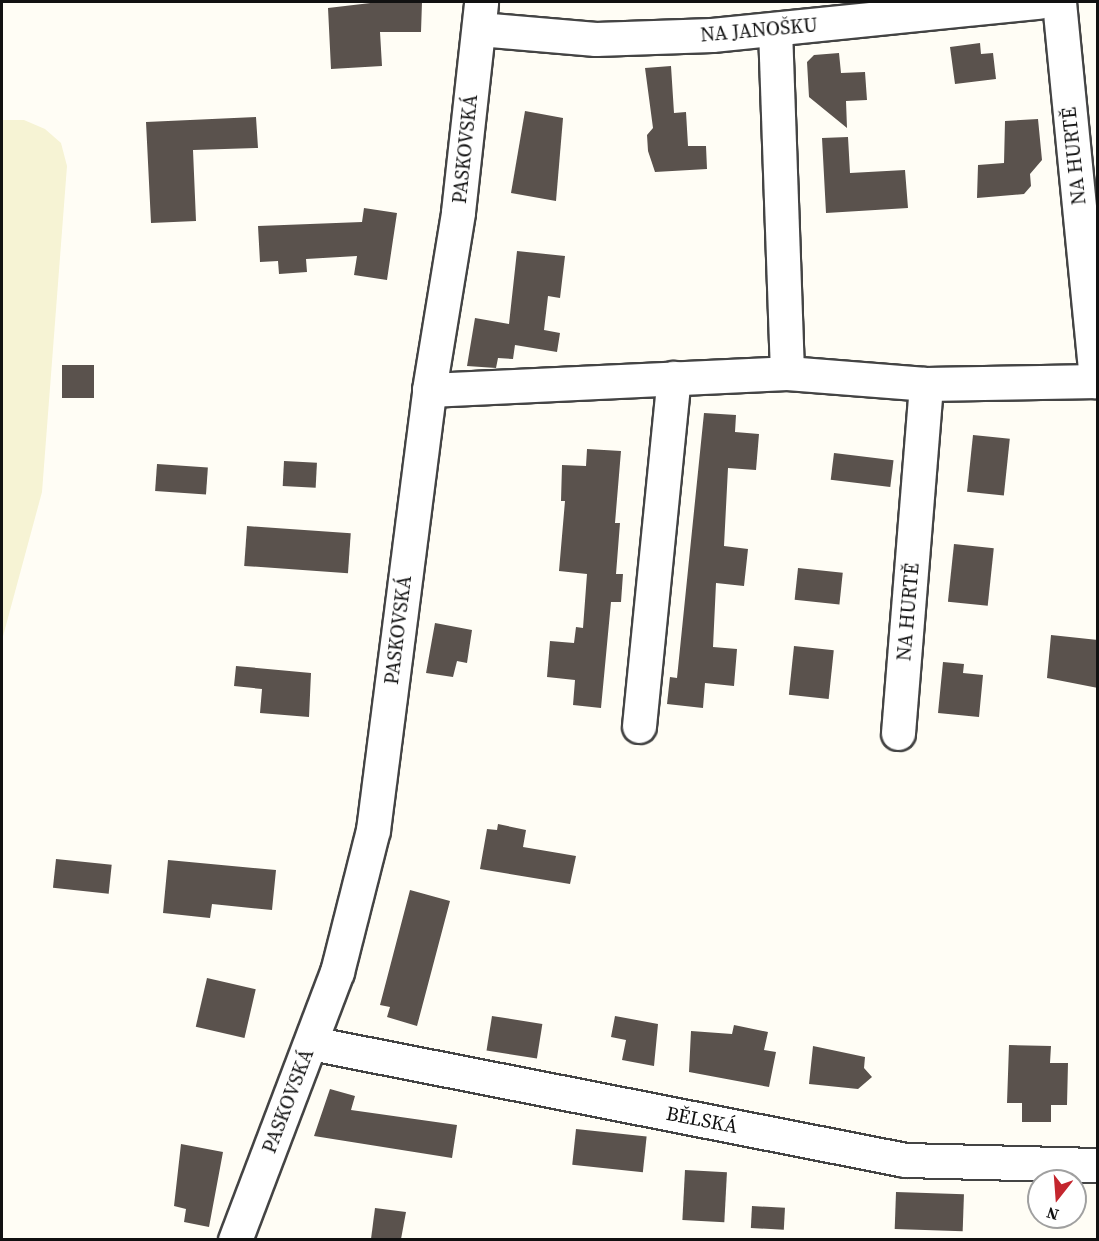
<!DOCTYPE html>
<meta charset="utf-8">
<style>
body{margin:0}
#map{position:relative;width:1099px;height:1241px;overflow:hidden;background:#fffdf5;font-family:"Source Serif 4",serif}
div>[style]{position:absolute}
.farmland>*{inset:0;background:#f6f3d4}
.building>*{inset:0;background:#5a524d;transform-origin:0 0}
.roads{filter:drop-shadow(2px 0 #444) drop-shadow(-2px 0 #444) drop-shadow(0 2px #444) drop-shadow(0 -2px #444)}
.minor>*{height:33px;margin:-16.5px;padding:0 16.5px;transform-origin:16.5px;border-radius:16.5px;background:#fff}
span{translate:-50% -50%;white-space:nowrap;text-align:center;line-height:1.15;-webkit-text-stroke:6px #fff;paint-order:stroke}
.street-label{font-size:20px;color:#111}
.frame{position:absolute;inset:0;border:3px solid #111;pointer-events:none}
.north{position:absolute;left:1027px;top:1169px;width:60px;height:60px;box-sizing:border-box;background:#fff;border:2px solid #a0a0a0;border-radius:50%;rotate:197deg;font-size:16px;font-weight:700;line-height:24px;text-align:center;color:#111}
.north::after{content:'';display:block;margin:auto;width:21px;height:27px;background:#c4262e;clip-path:polygon(50% 0,100% 100%,50% 72%,0 100%)}
</style>
<div id="map">
<div class="farmland">
<div style="clip-path:polygon(2px 120px,24px 120px,45px 129px,61px 143px,67px 166px,42px 492px,2px 640px)"></div>
</div>
<div class="building">
<div style="clip-path:polygon(379px 2px,422px 2px,421px 32px,380px 32px,382px 66px,331px 69px,328px 8px)"></div>
<div style="clip-path:polygon(980px 43px,981px 54px,993px 53px,996px 79px,955px 84px,950px 47px)"></div>
<div style="clip-path:polygon(839px 53px,841px 73px,865px 72px,867px 100px,846px 101px,847px 128px,809px 97px,807px 62px,814px 55px)"></div>
<div style="clip-path:polygon(671px 66px,674px 113px,686px 112px,688px 146px,706px 146px,707px 169px,655px 172px,648px 151px,647px 135px,653px 128px,645px 68px)"></div>
<div style="clip-path:polygon(525px 111px,563px 118px,556px 201px,511px 193px)"></div>
<div style="clip-path:polygon(256px 117px,258px 148px,193px 150px,196px 221px,151px 223px,146px 122px)"></div>
<div style="clip-path:polygon(1038px 119px,1042px 160px,1030px 174px,1031px 186px,1024px 194px,977px 198px,978px 165px,1004px 163px,1005px 121px)"></div>
<div style="clip-path:polygon(848px 137px,850px 173px,905px 170px,908px 208px,826px 213px,822px 138px)"></div>
<div style="clip-path:polygon(364px 208px,397px 213px,387px 280px,354px 275px,357px 256px,306px 259px,307px 272px,279px 274px,278px 261px,260px 262px,258px 226px,362px 222px)"></div>
<div style="clip-path:polygon(517px 251px,565px 256px,560px 298px,548px 296px,544px 330px,560px 333px,557px 352px,515px 345px,513px 359px,498px 358px,496px 368px,467px 366px,475px 318px,509px 324px)"></div>
<div style="left:62px;top:365px;width:32px;height:33px"></div>
<div style="clip-path:polygon(704px 413px,736px 415px,735px 432px,759px 434px,756px 470px,728px 468px,724px 546px,748px 549px,744px 586px,716px 583px,713px 647px,737px 649px,734px 686px,705px 683px,703px 708px,667px 704px,670px 677px,677px 678px)"></div>
<div style="left:973px;top:435px;width:37px;height:57px;rotate:6deg"></div>
<div style="clip-path:polygon(587px 449px,621px 451px,615px 523px,620px 523px,616px 574px,623px 574px,621px 602px,611px 602px,601px 708px,573px 705px,575px 680px,547px 677px,550px 641px,574px 643px,576px 627px,583px 628px,587px 574px,559px 571px,565px 501px,561px 501px,562px 465px,586px 466px)"></div>
<div style="left:834px;top:453px;width:60px;height:27px;rotate:7deg"></div>
<div style="left:284px;top:461px;width:33px;height:25px;rotate:3deg"></div>
<div style="left:157px;top:464px;width:51px;height:27px;rotate:4deg"></div>
<div style="left:247px;top:526px;width:104px;height:40px;rotate:4deg"></div>
<div style="left:954px;top:544px;width:40px;height:58px;rotate:6deg"></div>
<div style="left:798px;top:568px;width:45px;height:32px;rotate:6deg"></div>
<div style="clip-path:polygon(435px 623px,472px 630px,467px 663px,457px 661px,453px 677px,426px 673px)"></div>
<div style="clip-path:polygon(1051px 635px,1098px 640px,1098px 688px,1047px 678px)"></div>
<div style="left:794px;top:646px;width:40px;height:49px;rotate:6deg"></div>
<div style="clip-path:polygon(943px 662px,964px 664px,963px 673px,983px 675px,979px 717px,938px 713px)"></div>
<div style="clip-path:polygon(236px 666px,311px 673px,309px 717px,260px 713px,262px 689px,234px 686px)"></div>
<div style="clip-path:polygon(498px 824px,526px 830px,523px 847px,576px 856px,570px 884px,480px 869px,487px 829px,497px 830px)"></div>
<div style="left:56px;top:859px;width:56px;height:29px;rotate:6deg"></div>
<div style="clip-path:polygon(168px 860px,276px 870px,272px 910px,212px 904px,210px 918px,163px 913px)"></div>
<div style="clip-path:polygon(410px 890px,450px 901px,417px 1026px,387px 1017px,390px 1007px,380px 1005px)"></div>
<div style="left:207px;top:978px;width:50px;height:50px;rotate:13deg"></div>
<div style="left:492px;top:1016px;width:51px;height:35px;rotate:9deg"></div>
<div style="clip-path:polygon(615px 1016px,658px 1024px,654px 1066px,622px 1060px,626px 1040px,611px 1037px)"></div>
<div style="clip-path:polygon(734px 1025px,768px 1032px,764px 1050px,776px 1052px,769px 1087px,689px 1072px,691px 1031px,732px 1034px)"></div>
<div style="clip-path:polygon(1009px 1045px,1051px 1046px,1050px 1063px,1068px 1063px,1067px 1105px,1051px 1105px,1051px 1122px,1022px 1122px,1022px 1103px,1007px 1103px)"></div>
<div style="clip-path:polygon(813px 1046px,865px 1057px,864px 1068px,872px 1077px,858px 1089px,809px 1084px)"></div>
<div style="clip-path:polygon(330px 1089px,355px 1096px,351px 1110px,457px 1125px,452px 1158px,314px 1136px)"></div>
<div style="left:576px;top:1129px;width:71px;height:36px;rotate:6deg"></div>
<div style="clip-path:polygon(181px 1144px,223px 1152px,209px 1227px,184px 1222px,186px 1209px,174px 1206px)"></div>
<div style="left:685px;top:1170px;width:42px;height:50px;rotate:3deg"></div>
<div style="left:896px;top:1192px;width:68px;height:37px;rotate:2deg"></div>
<div style="left:752px;top:1206px;width:33px;height:22px;rotate:3deg"></div>
<div style="clip-path:polygon(375px 1208px,406px 1212px,401px 1239px,371px 1239px)"></div>
</div>
<div class="roads">
<div class="minor">
<div style="left:1059px;top:2px;width:381px;rotate:84.4deg"></div>
<div style="left:479px;top:29px;width:117px;rotate:4.9deg"></div>
<div style="left:596px;top:39px;width:116px;rotate:-2deg"></div>
<div style="left:712px;top:35px;width:328px;rotate:-5.8deg"></div>
<div style="left:775px;top:29px;width:344px;rotate:88deg"></div>
<div style="left:429px;top:390px;width:358px;rotate:-2.7deg"></div>
<div style="left:787px;top:373px;width:139px;rotate:4.5deg"></div>
<div style="left:926px;top:384px;width:172px;rotate:-1deg"></div>
<div style="left:639px;top:726px;width:350px;rotate:-84.3deg"></div>
<div style="left:898px;top:733px;width:350px;rotate:-85.4deg"></div>
<div style="left:311px;top:1043px;width:605px;rotate:11.14deg"></div>
<div style="left:905px;top:1160px;width:193px;rotate:1.5deg"></div>
<div style="left:235px;top:1240px;width:287px;rotate:-69.2deg"></div>
<div style="left:337px;top:972px;width:146px;rotate:-75.8deg"></div>
<div style="left:373px;top:830px;width:444px;rotate:-82.7deg"></div>
<div style="left:429px;top:390px;width:180px;rotate:-80.7deg"></div>
<div style="left:458px;top:212px;width:211px;rotate:-83.7deg"></div>
</div>
</div>
<div class="street-label">
<span style="left:759px;top:30px;rotate:-5deg">NA JANOŠKU</span>
<span style="left:465px;top:149px;rotate:-84deg">PASKOVSKÁ</span>
<span style="left:1074px;top:156px;rotate:-96deg">NA HURTĚ</span>
<span style="left:908px;top:612px;rotate:-85deg">NA HURTĚ</span>
<span style="left:398px;top:630px;rotate:-83deg">PASKOVSKÁ</span>
<span style="left:288px;top:1101px;rotate:-69deg">PASKOVSKÁ</span>
<span style="left:702px;top:1120px;rotate:11deg">BĚLSKÁ</span>
</div>
<div class="frame"></div>
<div class="north">N</div>
</div>
